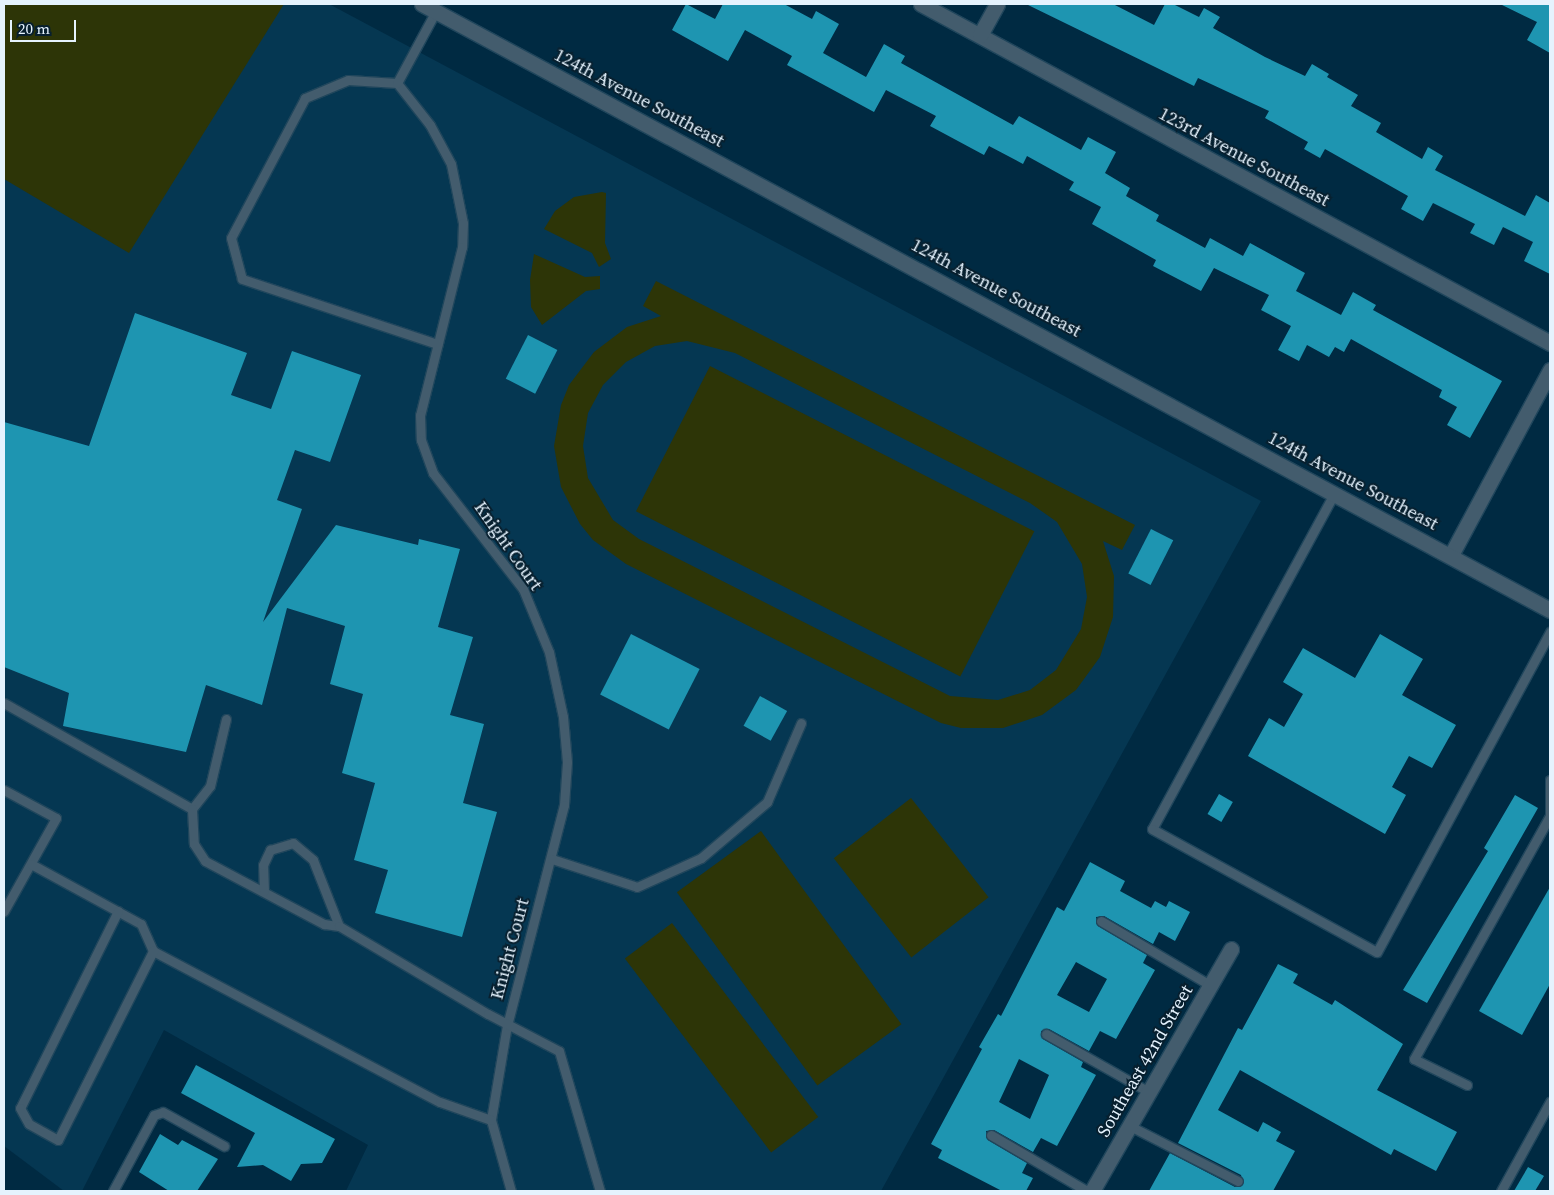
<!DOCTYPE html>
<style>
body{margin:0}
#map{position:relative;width:1554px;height:1195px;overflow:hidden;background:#002a42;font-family:"Source Serif 4",serif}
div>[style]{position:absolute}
.built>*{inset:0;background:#053752}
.green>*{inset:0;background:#2d3507;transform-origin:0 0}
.building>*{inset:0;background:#1e95b1;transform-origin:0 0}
.roads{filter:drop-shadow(1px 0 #20465c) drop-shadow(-1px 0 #20465c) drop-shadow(0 1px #20465c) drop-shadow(0 -1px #20465c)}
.service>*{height:9px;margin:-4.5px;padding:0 4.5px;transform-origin:4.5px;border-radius:4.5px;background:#435c6d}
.minor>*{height:15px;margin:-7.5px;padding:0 7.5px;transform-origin:7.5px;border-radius:7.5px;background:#435c6d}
.tertiary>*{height:15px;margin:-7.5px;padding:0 7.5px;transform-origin:7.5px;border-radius:7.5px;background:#435c6d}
span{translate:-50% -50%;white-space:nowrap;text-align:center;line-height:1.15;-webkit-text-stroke:4px #071f2e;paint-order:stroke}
.street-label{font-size:18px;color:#e5f3fe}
.frame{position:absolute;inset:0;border:5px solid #e5f3fe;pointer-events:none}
.scale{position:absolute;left:10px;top:20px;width:66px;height:22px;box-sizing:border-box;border:2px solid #e5f3fe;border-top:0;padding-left:6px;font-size:15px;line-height:18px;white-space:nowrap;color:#e5f3fe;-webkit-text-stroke:4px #071f2e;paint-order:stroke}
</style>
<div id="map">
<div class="built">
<div style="clip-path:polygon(4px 4px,329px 4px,1261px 501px,881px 1191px,346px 1191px,368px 1145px,164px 1030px,82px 1191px,64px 1191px,4px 1146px)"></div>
</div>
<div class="green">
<div style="clip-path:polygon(4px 4px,284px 4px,129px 253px,4px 179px)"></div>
<div style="clip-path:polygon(602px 192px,606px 193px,605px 243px,611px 259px,599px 267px,592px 253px,544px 229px,555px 211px,574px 197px)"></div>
<div style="clip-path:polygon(534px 254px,585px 277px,600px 276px,600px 289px,586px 291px,542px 325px,531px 307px,530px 280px)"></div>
<div style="clip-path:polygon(evenodd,656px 281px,1135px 525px,1122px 550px,1103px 541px,1114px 576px,1113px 617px,1100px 657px,1076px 690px,1042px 715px,1003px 728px,961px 728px,941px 723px,626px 564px,593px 540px,580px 524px,561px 487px,554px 446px,561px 405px,569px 385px,594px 352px,627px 327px,661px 316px,643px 306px,656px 281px,687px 341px,735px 353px,1030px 503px,1057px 522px,1082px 564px,1087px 597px,1081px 629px,1056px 670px,1030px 690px,998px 700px,950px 696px,639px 539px,613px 520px,588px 478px,583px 446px,588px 413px,603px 385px,626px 362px,655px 346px,687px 341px)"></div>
<div style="left:710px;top:366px;width:364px;height:163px;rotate:27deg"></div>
<div style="left:911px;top:798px;width:126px;height:98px;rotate:52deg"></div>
<div style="left:761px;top:831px;width:239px;height:104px;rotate:54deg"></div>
<div style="left:672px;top:923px;width:243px;height:59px;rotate:53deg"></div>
</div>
<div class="building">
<div style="clip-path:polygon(686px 4px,715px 19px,723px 4px,784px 4px,812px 19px,816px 11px,839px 24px,823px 53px,866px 77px,884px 44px,905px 56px,901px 63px,1013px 125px,1019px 116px,1081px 150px,1088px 137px,1116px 152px,1105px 173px,1130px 188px,1126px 196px,1159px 215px,1156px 221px,1205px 248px,1210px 238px,1243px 256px,1250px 243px,1305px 273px,1296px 291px,1341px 315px,1353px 292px,1376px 305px,1373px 310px,1502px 381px,1470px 438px,1447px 425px,1457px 407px,1439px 397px,1442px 390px,1351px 339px,1344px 352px,1335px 347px,1329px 357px,1307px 345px,1299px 361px,1278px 350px,1291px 326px,1261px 310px,1269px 295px,1214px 268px,1201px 291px,1153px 266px,1156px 260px,1092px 224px,1101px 207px,1069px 190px,1074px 182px,1027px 156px,1023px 164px,989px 146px,984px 155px,930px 126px,936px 116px,886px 90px,874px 112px,787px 65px,792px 56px,745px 30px,728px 61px,672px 30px)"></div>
<div style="clip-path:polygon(1026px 4px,1113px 4px,1154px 25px,1165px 4px,1173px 4px,1199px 17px,1204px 8px,1220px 17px,1213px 28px,1265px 57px,1305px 76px,1312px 64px,1329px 74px,1327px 77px,1358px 95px,1351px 106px,1381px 123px,1376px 132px,1422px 159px,1428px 147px,1443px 156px,1435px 170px,1525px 216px,1536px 195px,1550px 203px,1550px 274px,1524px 261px,1533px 242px,1503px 227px,1494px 245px,1470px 233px,1475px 224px,1433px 203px,1423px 221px,1401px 209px,1408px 196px,1325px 149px,1320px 158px,1304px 149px,1308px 142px,1265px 118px,1269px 111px,1198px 78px,1194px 86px)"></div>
<div style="clip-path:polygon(1500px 4px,1550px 4px,1550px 53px,1527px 40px,1537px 22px)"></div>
<div style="clip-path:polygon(135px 313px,247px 353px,231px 395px,271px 409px,292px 351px,361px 375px,330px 462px,295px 450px,277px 500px,302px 509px,263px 622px,336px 525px,418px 545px,419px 539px,460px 549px,438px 627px,473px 637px,450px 715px,484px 724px,463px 803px,497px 812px,462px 937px,375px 913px,388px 870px,354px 860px,375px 783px,342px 773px,363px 694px,330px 684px,345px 626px,287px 608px,262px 705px,206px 685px,186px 752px,63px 726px,69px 693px,4px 667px,4px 422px,89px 446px)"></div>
<div style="left:528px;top:335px;width:33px;height:49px;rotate:27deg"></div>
<div style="left:1151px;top:529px;width:25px;height:50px;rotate:27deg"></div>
<div style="left:631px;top:634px;width:77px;height:68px;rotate:27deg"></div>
<div style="clip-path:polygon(1380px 634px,1423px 659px,1402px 695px,1456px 725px,1432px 768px,1409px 756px,1392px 787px,1406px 795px,1385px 834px,1248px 756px,1269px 718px,1284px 727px,1303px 694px,1283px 682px,1303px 648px,1355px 678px)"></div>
<div style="left:760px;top:696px;width:31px;height:34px;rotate:29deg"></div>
<div style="left:1219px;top:794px;width:16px;height:23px;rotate:30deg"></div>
<div style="clip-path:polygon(1515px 795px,1538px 808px,1427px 1003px,1403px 990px,1488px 851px,1484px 848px)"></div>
<div style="clip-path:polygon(evenodd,1090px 862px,1125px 881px,1120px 891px,1151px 908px,1155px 901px,1166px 907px,1169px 901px,1190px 912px,1175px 941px,1159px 932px,1153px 944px,1104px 916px,1096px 917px,1098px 926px,1147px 955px,1143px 963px,1155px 970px,1116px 1039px,1100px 1031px,1089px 1051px,1049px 1029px,1041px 1031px,1043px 1039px,1083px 1062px,1081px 1067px,1096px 1075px,1057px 1146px,1041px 1138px,1033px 1152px,994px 1130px,986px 1131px,988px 1140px,1027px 1163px,1022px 1173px,1033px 1178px,1026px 1191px,1002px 1191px,938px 1158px,942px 1150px,931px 1144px,982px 1049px,979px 1047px,998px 1014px,1001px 1016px,1057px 907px,1064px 911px,1090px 862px,1076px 962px,1107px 979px,1089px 1012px,1057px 995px,1076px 962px,1090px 862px,1019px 1059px,1049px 1075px,1030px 1119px,999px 1102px,1019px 1059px)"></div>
<div style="clip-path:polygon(1550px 887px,1550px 984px,1522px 1035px,1479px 1011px)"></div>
<div style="clip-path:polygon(1278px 964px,1298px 974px,1293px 983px,1332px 1005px,1335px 1000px,1403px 1044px,1377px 1090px,1457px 1132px,1436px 1171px,1394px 1149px,1391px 1155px,1240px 1070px,1218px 1110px,1258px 1132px,1263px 1122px,1281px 1132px,1276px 1141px,1295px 1151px,1273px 1191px,1149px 1191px,1170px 1153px,1235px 1187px,1243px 1184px,1241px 1175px,1178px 1143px,1238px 1028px,1242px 1030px)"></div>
<div style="clip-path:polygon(196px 1065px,335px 1139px,322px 1163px,301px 1164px,291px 1181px,263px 1165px,237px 1167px,255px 1133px,181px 1093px)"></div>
<div style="clip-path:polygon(160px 1134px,178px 1145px,182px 1140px,218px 1159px,197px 1191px,169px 1191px,139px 1172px)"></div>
<div style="clip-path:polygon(1528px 1167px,1544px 1176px,1535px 1191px,1514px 1191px)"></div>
</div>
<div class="roads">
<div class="service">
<div style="left:397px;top:83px;width:53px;rotate:51.8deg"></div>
<div style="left:430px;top:125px;width:44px;rotate:61.7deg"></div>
<div style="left:451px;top:164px;width:60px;rotate:78.5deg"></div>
<div style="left:463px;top:223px;width:24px;rotate:92deg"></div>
<div style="left:462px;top:247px;width:173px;rotate:104deg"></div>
<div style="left:420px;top:415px;width:25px;rotate:88deg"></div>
<div style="left:421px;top:440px;width:35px;rotate:70deg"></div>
<div style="left:433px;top:473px;width:147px;rotate:52.2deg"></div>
<div style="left:523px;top:589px;width:68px;rotate:67.6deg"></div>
<div style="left:549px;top:652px;width:66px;rotate:77.8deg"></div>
<div style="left:563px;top:717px;width:45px;rotate:84.9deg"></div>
<div style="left:567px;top:762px;width:43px;rotate:94deg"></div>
<div style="left:564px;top:805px;width:227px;rotate:104.5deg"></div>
<div style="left:507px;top:1025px;width:96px;rotate:99.6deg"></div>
<div style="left:491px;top:1120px;width:74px;rotate:74.3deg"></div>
<div style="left:397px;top:83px;width:49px;rotate:-176.5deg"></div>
<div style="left:348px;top:80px;width:47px;rotate:157.3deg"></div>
<div style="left:305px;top:98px;width:158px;rotate:117.9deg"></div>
<div style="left:231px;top:238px;width:42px;rotate:75deg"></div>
<div style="left:242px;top:279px;width:206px;rotate:18.4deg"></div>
<div style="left:397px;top:83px;width:82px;rotate:-61.6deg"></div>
<div style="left:1335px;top:492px;width:383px;rotate:118.5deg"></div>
<div style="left:1152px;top:829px;width:256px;rotate:28.7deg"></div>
<div style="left:1377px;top:952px;width:364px;rotate:-61.6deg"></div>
<div style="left:4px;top:703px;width:216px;rotate:29.4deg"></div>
<div style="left:226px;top:719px;width:69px;rotate:103.4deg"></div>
<div style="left:210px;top:786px;width:29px;rotate:128deg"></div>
<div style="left:192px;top:809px;width:35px;rotate:87deg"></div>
<div style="left:194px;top:844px;width:20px;rotate:57deg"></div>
<div style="left:205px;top:861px;width:135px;rotate:27.9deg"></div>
<div style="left:324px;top:924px;width:15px;rotate:8deg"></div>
<div style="left:4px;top:790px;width:59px;rotate:28.3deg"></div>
<div style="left:56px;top:818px;width:107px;rotate:119.2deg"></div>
<div style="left:552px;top:859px;width:89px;rotate:18.2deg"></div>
<div style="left:637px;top:887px;width:70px;rotate:-24.4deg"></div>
<div style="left:701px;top:858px;width:87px;rotate:-40.3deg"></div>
<div style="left:767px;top:802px;width:86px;rotate:-66.7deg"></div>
<div style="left:31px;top:864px;width:125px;rotate:28.6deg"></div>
<div style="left:141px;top:924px;width:30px;rotate:66deg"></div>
<div style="left:153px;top:951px;width:324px;rotate:27.8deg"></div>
<div style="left:440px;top:1102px;width:54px;rotate:19.4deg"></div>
<div style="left:264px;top:891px;width:26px;rotate:-92deg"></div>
<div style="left:263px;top:865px;width:17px;rotate:-65deg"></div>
<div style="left:270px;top:850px;width:24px;rotate:-17deg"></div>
<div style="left:293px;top:843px;width:26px;rotate:40deg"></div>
<div style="left:313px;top:860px;width:71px;rotate:68.5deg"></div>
<div style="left:339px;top:926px;width:173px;rotate:30.6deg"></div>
<div style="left:488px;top:1014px;width:80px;rotate:27.5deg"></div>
<div style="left:559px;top:1051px;width:146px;rotate:73.7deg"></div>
<div style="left:118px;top:911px;width:220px;rotate:116.4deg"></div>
<div style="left:20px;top:1108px;width:18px;rotate:61deg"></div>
<div style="left:29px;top:1124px;width:33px;rotate:29deg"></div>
<div style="left:58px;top:1140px;width:212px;rotate:-63.3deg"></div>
<div style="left:1101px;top:921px;width:126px;rotate:30.4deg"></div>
<div style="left:1046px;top:1034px;width:118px;rotate:29.4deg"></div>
<div style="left:1467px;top:1085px;width:59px;rotate:-153.9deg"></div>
<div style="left:1414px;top:1059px;width:278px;rotate:-60.8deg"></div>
<div style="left:1550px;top:816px;width:36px;rotate:-90deg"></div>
<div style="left:1130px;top:1126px;width:121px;rotate:27deg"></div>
<div style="left:991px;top:1135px;width:111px;rotate:30.3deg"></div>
<div style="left:113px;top:1191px;width:86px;rotate:-61.7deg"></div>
<div style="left:154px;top:1115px;width:9px;rotate:-18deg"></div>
<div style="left:163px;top:1112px;width:70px;rotate:29.1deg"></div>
<div style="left:1501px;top:1191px;width:102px;rotate:-61.2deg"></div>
</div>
<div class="minor">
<div style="left:921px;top:4px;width:715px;rotate:28.32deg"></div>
<div style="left:980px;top:35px;width:35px;rotate:-61deg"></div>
<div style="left:1451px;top:555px;width:210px;rotate:-61.8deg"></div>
<div style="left:1092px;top:1191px;width:279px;rotate:-60.1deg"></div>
</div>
<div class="tertiary">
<div style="left:422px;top:4px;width:1280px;rotate:28.25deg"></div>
</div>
</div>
<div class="street-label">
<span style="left:639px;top:98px;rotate:28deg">124th Avenue Southeast</span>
<span style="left:1244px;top:157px;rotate:28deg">123rd Avenue Southeast</span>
<span style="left:996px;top:288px;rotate:28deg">124th Avenue Southeast</span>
<span style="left:1353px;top:481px;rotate:28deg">124th Avenue Southeast</span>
<span style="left:508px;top:546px;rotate:55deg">Knight Court</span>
<span style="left:510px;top:949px;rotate:-75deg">Knight Court</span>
<span style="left:1145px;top:1061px;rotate:-60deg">Southeast 42nd Street</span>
</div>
<div class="frame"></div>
<div class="scale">20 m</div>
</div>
